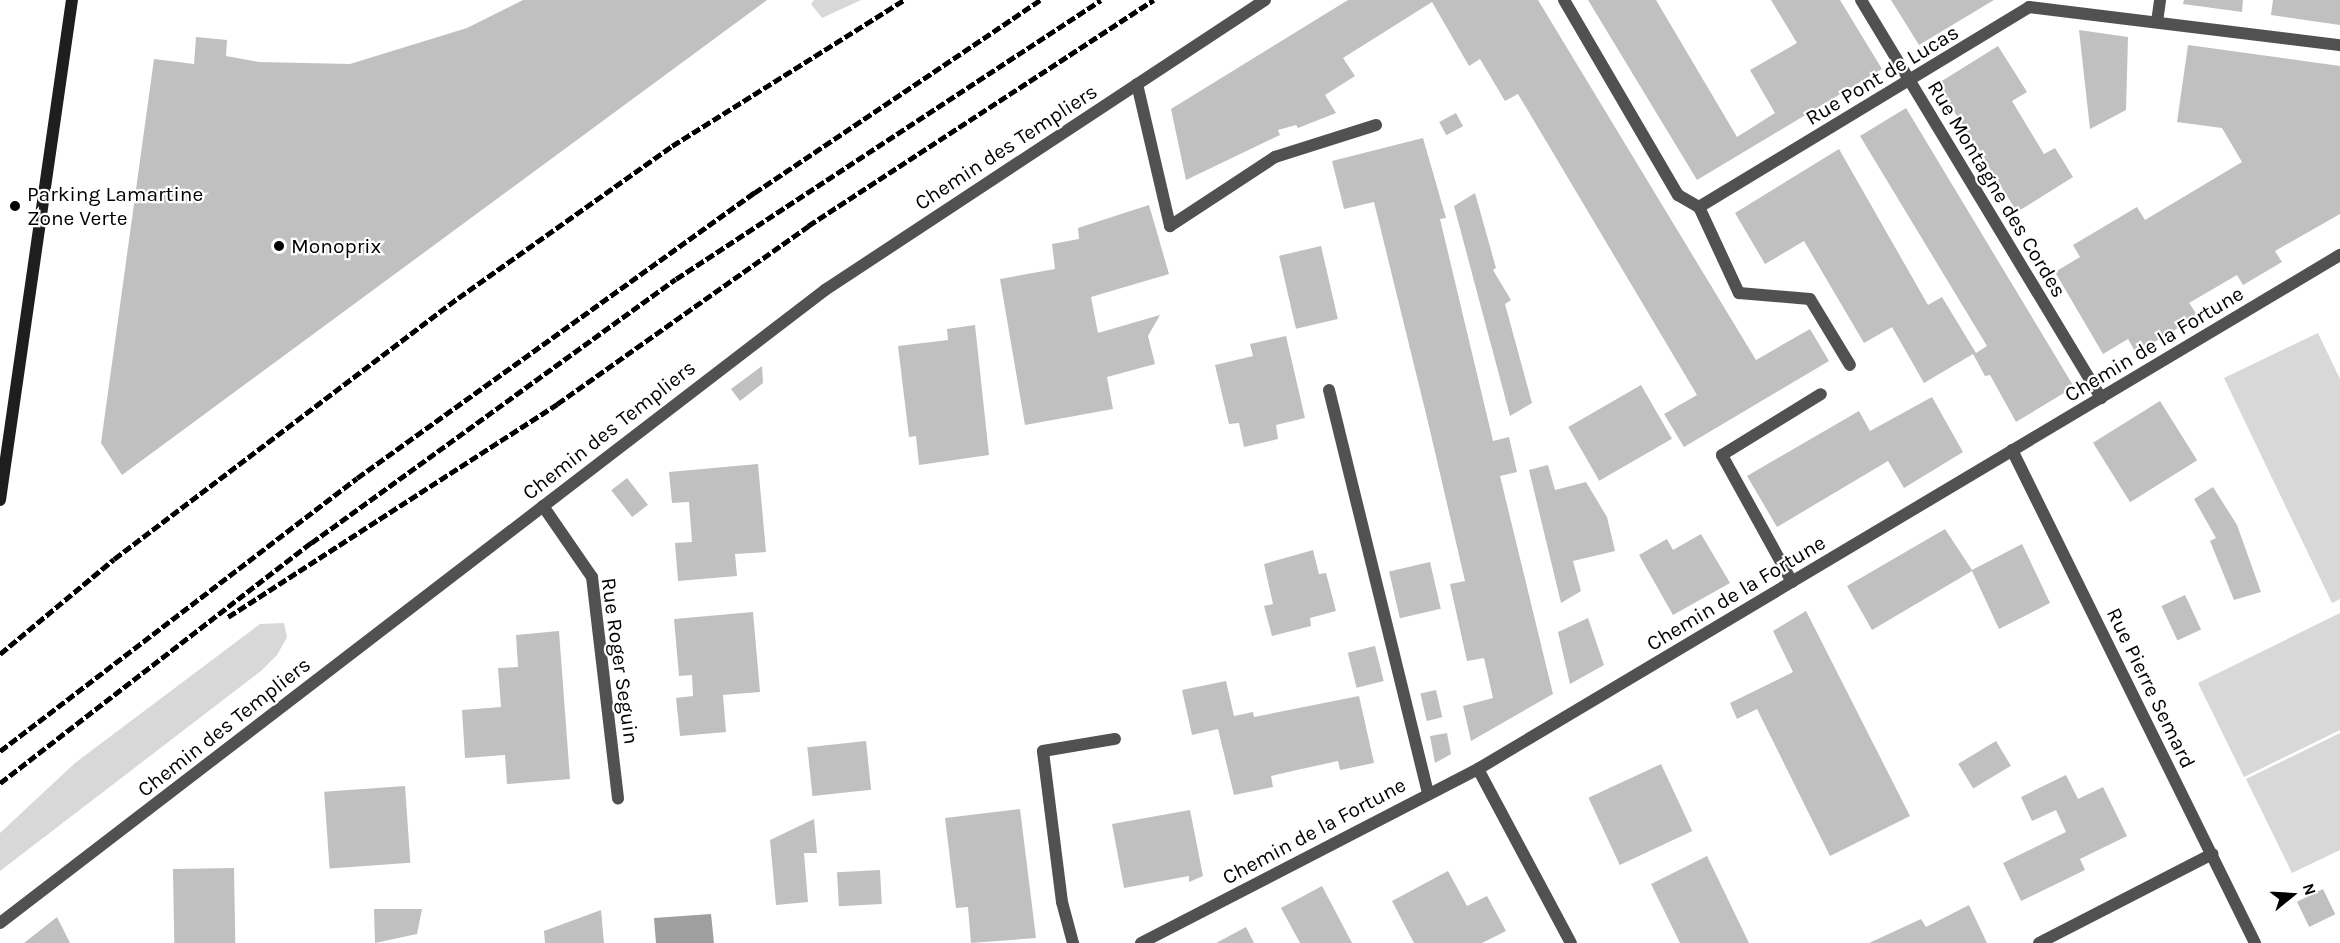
<!DOCTYPE html>
<style>
body{margin:0}
#map{position:relative;width:2340px;height:943px;overflow:hidden;background:#fff;font-family:Karla,sans-serif}
div>[style]{position:absolute}
.green>*{inset:0;background:#d8d8d8}
.water>*{inset:0;background:#9f9f9f}
.building>*{inset:0;background:#c0c0c0;transform-origin:0 0}
.service>*{height:12px;margin:-6px;padding:0 6px;transform-origin:6px;border-radius:6px;background:#515151}
.minor>*{height:12px;margin:-6px;padding:0 6px;transform-origin:6px;border-radius:6px;background:#515151}
.secondary>*{height:12px;margin:-6px;padding:0 6px;transform-origin:6px;border-radius:6px;background:#1e1e1e}
.rail>*{height:4.5px;margin-top:-2.25px;transform-origin:0;background:repeating-linear-gradient(90deg,#000 0 9px,transparent 0 12px)}
.dots>*{width:16px;height:16px;translate:-50% -50%;box-sizing:border-box;border:3px solid #fff;border-radius:50%}
span{translate:-50% -50%;white-space:nowrap;text-align:center;line-height:1.15;-webkit-text-stroke:4.5px #fff;paint-order:stroke}
.street-label{font-size:21px;color:#000}
.poi-label{font-size:21px;color:#000}
.left{translate:0 -50%;text-align:left}
.north{position:absolute;left:2262px;top:865px;width:60px;height:60px;-webkit-text-stroke:4px #fff;paint-order:stroke;rotate:72deg;font-size:16px;font-weight:700;line-height:24px;text-align:center;color:#000}
.north::after{content:'';display:block;margin:auto;width:21px;height:27px;background:#000;clip-path:polygon(50% 0,100% 100%,50% 72%,0 100%)}
</style>
<div id="map">
<div class="green">
<div style="clip-path:polygon(814px 0,861px 0,822px 18px,811px 4px)"></div>
<div style="clip-path:polygon(2318px 333px,2340px 379px,2340px 599px,2332px 603px,2224px 378px)"></div>
<div style="clip-path:polygon(2340px 613px,2340px 730px,2244px 777px,2198px 683px)"></div>
<div style="clip-path:polygon(284px 623px,287px 637px,277px 655px,261px 671px,0 871px,0 833px,75px 763px,260px 624px)"></div>
<div style="clip-path:polygon(2340px 733px,2340px 850px,2292px 873px,2246px 779px)"></div>
</div>
<div class="water">
<div style="clip-path:polygon(711px 914px,714px 943px,656px 943px,654px 918px)"></div>
</div>
<div class="building">
<div style="clip-path:polygon(523px 0,767px 0,122px 475px,101px 443px,154px 59px,194px 64px,196px 37px,227px 40px,226px 56px,259px 62px,350px 64px,467px 28px)"></div>
<div style="clip-path:polygon(1348px 0,1538px 0,1756px 360px,1810px 329px,1829px 361px,1684px 447px,1664px 414px,1697px 395px,1518px 94px,1505px 101px,1480px 59px,1469px 66px,1432px 2px,1343px 58px,1355px 76px,1325px 95px,1336px 113px,1298px 128px,1296px 125px,1278px 130px,1280px 135px,1186px 180px,1171px 109px)"></div>
<div style="clip-path:polygon(1588px 0,1656px 0,1737px 137px,1775px 113px,1750px 70px,1797px 43px,1771px 0,1840px 0,1882px 69px,1697px 180px)"></div>
<div style="clip-path:polygon(1891px 0,1994px 0,1919px 45px)"></div>
<div style="clip-path:polygon(2184px 0,2243px 0,2242px 12px,2183px 4px)"></div>
<div style="clip-path:polygon(2273px 0,2340px 0,2340px 25px,2271px 15px)"></div>
<div style="clip-path:polygon(2079px 30px,2128px 37px,2126px 110px,2090px 129px)"></div>
<div style="clip-path:polygon(2188px 45px,2340px 66px,2340px 214px,2275px 251px,2282px 262px,2243px 285px,2237px 275px,2189px 303px,2198px 316px,2136px 353px,2128px 339px,2103px 354px,2055px 272px,2080px 257px,2073px 245px,2137px 207px,2145px 220px,2242px 162px,2222px 128px,2177px 122px)"></div>
<div style="clip-path:polygon(1998px 46px,2027px 92px,2012px 101px,2044px 154px,2055px 148px,2073px 177px,2017px 212px,1937px 84px)"></div>
<div style="clip-path:polygon(1906px 108px,2074px 387px,2016px 422px,1990px 375px,1985px 376px,1973px 354px,1924px 383px,1892px 327px,1864px 343px,1804px 241px,1765px 264px,1735px 213px,1839px 149px,1928px 305px,1942px 297px,1976px 353px,1987px 346px,1860px 136px)"></div>
<div style="left:1456px;top:113px;width:15px;height:19px;rotate:62deg"></div>
<div style="clip-path:polygon(1423px 138px,1446px 218px,1440px 219px,1493px 441px,1509px 437px,1517px 472px,1500px 476px,1553px 694px,1471px 741px,1463px 706px,1493px 698px,1484px 658px,1467px 661px,1450px 584px,1465px 581px,1428px 422px,1374px 202px,1344px 209px,1332px 161px)"></div>
<div style="clip-path:polygon(1475px 193px,1496px 268px,1493px 270px,1511px 300px,1505px 304px,1532px 403px,1510px 416px,1454px 206px)"></div>
<div style="clip-path:polygon(1149px 205px,1169px 274px,1091px 297px,1098px 333px,1160px 315px,1148px 336px,1155px 364px,1107px 377px,1113px 409px,1025px 425px,1000px 279px,1055px 269px,1052px 244px,1079px 239px,1078px 228px)"></div>
<div style="left:1321px;top:246px;width:75px;height:43px;rotate:77deg"></div>
<div style="clip-path:polygon(975px 325px,989px 455px,919px 465px,916px 436px,909px 437px,898px 346px,948px 340px,947px 329px)"></div>
<div style="clip-path:polygon(1286px 336px,1305px 418px,1276px 425px,1278px 439px,1244px 447px,1239px 423px,1229px 424px,1215px 365px,1253px 356px,1250px 344px)"></div>
<div style="clip-path:polygon(762px 366px,763px 383px,740px 401px,731px 389px)"></div>
<div style="left:1641px;top:385px;width:62px;height:84px;rotate:60deg"></div>
<div style="clip-path:polygon(1932px 397px,1963px 452px,1904px 488px,1888px 461px,1777px 527px,1747px 476px,1859px 411px,1870px 431px)"></div>
<div style="left:2160px;top:401px;width:70px;height:79px;rotate:58deg"></div>
<div style="clip-path:polygon(758px 464px,766px 552px,735px 554px,737px 576px,678px 581px,675px 543px,692px 542px,689px 502px,672px 503px,669px 472px)"></div>
<div style="clip-path:polygon(1548px 465px,1555px 490px,1586px 482px,1607px 517px,1615px 551px,1573px 561px,1581px 591px,1561px 603px,1529px 470px)"></div>
<div style="left:627px;top:478px;width:34px;height:20px;rotate:52deg"></div>
<div style="clip-path:polygon(2213px 487px,2237px 525px,2261px 592px,2234px 600px,2210px 541px,2216px 538px,2194px 499px)"></div>
<div style="clip-path:polygon(1945px 529px,1972px 570px,2022px 544px,2050px 603px,1999px 629px,1972px 571px,1872px 630px,1847px 586px)"></div>
<div style="clip-path:polygon(1701px 534px,1730px 583px,1673px 615px,1639px 555px,1667px 539px,1673px 550px)"></div>
<div style="clip-path:polygon(1313px 550px,1319px 574px,1326px 573px,1336px 611px,1310px 618px,1311px 626px,1272px 636px,1264px 606px,1273px 604px,1264px 564px)"></div>
<div style="left:1430px;top:562px;width:48px;height:42px;rotate:77deg"></div>
<div style="left:2185px;top:595px;width:38px;height:26px;rotate:65deg"></div>
<div style="clip-path:polygon(1806px 611px,1910px 816px,1830px 856px,1757px 709px,1737px 719px,1730px 703px,1793px 672px,1773px 631px)"></div>
<div style="clip-path:polygon(753px 612px,760px 692px,723px 695px,726px 732px,680px 736px,676px 698px,693px 696px,692px 675px,679px 676px,674px 619px)"></div>
<div style="clip-path:polygon(1588px 618px,1604px 665px,1570px 684px,1558px 632px)"></div>
<div style="clip-path:polygon(559px 631px,570px 779px,507px 784px,505px 755px,465px 758px,462px 710px,501px 707px,498px 668px,518px 667px,516px 635px)"></div>
<div style="left:1375px;top:646px;width:36px;height:28px;rotate:76deg"></div>
<div style="clip-path:polygon(1226px 681px,1234px 716px,1253px 712px,1254px 717px,1359px 696px,1374px 763px,1340px 770px,1338px 761px,1297px 770px,1271px 776px,1273px 787px,1234px 795px,1218px 729px,1192px 735px,1182px 690px)"></div>
<div style="left:1436px;top:690px;width:28px;height:16px;rotate:77deg"></div>
<div style="clip-path:polygon(1447px 733px,1451px 754px,1435px 763px,1430px 736px)"></div>
<div style="left:866px;top:741px;width:49px;height:59px;rotate:84deg"></div>
<div style="left:1996px;top:741px;width:29px;height:44px;rotate:59deg"></div>
<div style="left:1661px;top:764px;width:74px;height:80px;rotate:65deg"></div>
<div style="clip-path:polygon(2066px 775px,2078px 799px,2103px 787px,2127px 836px,2080px 859px,2085px 870px,2021px 901px,2003px 863px,2066px 832px,2056px 810px,2032px 821px,2021px 797px)"></div>
<div style="left:405px;top:786px;width:77px;height:81px;rotate:86deg"></div>
<div style="clip-path:polygon(1020px 809px,1036px 938px,971px 943px,968px 907px,956px 908px,945px 818px)"></div>
<div style="clip-path:polygon(1190px 810px,1203px 876px,1189px 882px,1189px 876px,1124px 888px,1112px 824px)"></div>
<div style="clip-path:polygon(814px 819px,817px 853px,804px 853px,808px 902px,776px 905px,770px 840px)"></div>
<div style="clip-path:polygon(1707px 856px,1749px 943px,1680px 943px,1651px 884px)"></div>
<div style="left:234px;top:868px;width:75px;height:61px;rotate:89deg"></div>
<div style="left:880px;top:870px;width:34px;height:43px;rotate:87deg"></div>
<div style="clip-path:polygon(1448px 871px,1467px 906px,1487px 896px,1506px 931px,1482px 943px,1414px 943px,1392px 901px)"></div>
<div style="clip-path:polygon(1322px 886px,1352px 943px,1300px 943px,1281px 908px)"></div>
<div style="left:2323px;top:889px;width:28px;height:29px;rotate:64deg"></div>
<div style="clip-path:polygon(1969px 905px,1987px 943px,1869px 943px,1921px 919px,1926px 927px)"></div>
<div style="clip-path:polygon(374px 909px,422px 909px,417px 934px,375px 943px)"></div>
<div style="clip-path:polygon(601px 910px,604px 943px,545px 943px,544px 931px)"></div>
<div style="clip-path:polygon(57px 917px,70px 943px,24px 943px)"></div>
<div style="clip-path:polygon(1246px 927px,1254px 943px,1216px 943px)"></div>
</div>
<div class="service">
<div style="left:2157px;top:22px;width:22px;rotate:-82deg"></div>
<div style="left:1137px;top:84px;width:146px;rotate:76.9deg"></div>
<div style="left:1170px;top:226px;width:126px;rotate:-33.3deg"></div>
<div style="left:1275px;top:157px;width:106px;rotate:-17.6deg"></div>
<div style="left:1699px;top:207px;width:95px;rotate:65.1deg"></div>
<div style="left:1739px;top:293px;width:71px;rotate:4.8deg"></div>
<div style="left:1810px;top:299px;width:77px;rotate:58.8deg"></div>
<div style="left:1792px;top:582px;width:145px;rotate:-118.9deg"></div>
<div style="left:1722px;top:455px;width:116px;rotate:-31.6deg"></div>
<div style="left:1073px;top:943px;width:42px;rotate:-105deg"></div>
<div style="left:1062px;top:902px;width:152px;rotate:-97.2deg"></div>
<div style="left:1043px;top:751px;width:73px;rotate:-9.5deg"></div>
<div style="left:2039px;top:943px;width:195px;rotate:-27.2deg"></div>
</div>
<div class="minor">
<div style="left:1564px;top:0;width:226px;rotate:59.7deg"></div>
<div style="left:1678px;top:195px;width:24px;rotate:30deg"></div>
<div style="left:1699px;top:207px;width:386px;rotate:-31.2deg"></div>
<div style="left:2029px;top:7px;width:313px;rotate:7deg"></div>
<div style="left:1861px;top:0;width:465px;rotate:58.9deg"></div>
<div style="left:1329px;top:390px;width:416px;rotate:76.2deg"></div>
<div style="left:2012px;top:450px;width:550px;rotate:63.76deg"></div>
<div style="left:543px;top:506px;width:86px;rotate:55.4deg"></div>
<div style="left:592px;top:577px;width:223px;rotate:83.3deg"></div>
<div style="left:1478px;top:769px;width:197px;rotate:61.9deg"></div>
<div style="left:0;top:923px;width:1040px;rotate:-37.5deg"></div>
<div style="left:825px;top:290px;width:527px;rotate:-33.39deg"></div>
<div style="left:1141px;top:943px;width:379px;rotate:-27.3deg"></div>
<div style="left:1478px;top:769px;width:1004px;rotate:-30.81deg"></div>
</div>
<div class="secondary">
<div style="left:0;top:500px;width:505px;rotate:-81.81deg"></div>
</div>
<div class="rail">
<div style="left:228px;top:617px;width:392px;rotate:-32.9deg"></div>
<div style="left:557px;top:404px;width:308px;rotate:-35.3deg"></div>
<div style="left:808px;top:226px;width:413px;rotate:-33.2deg"></div>
<div style="left:0;top:654px;width:148px;rotate:-39.8deg"></div>
<div style="left:114px;top:559px;width:432px;rotate:-37.2deg"></div>
<div style="left:458px;top:298px;width:262px;rotate:-35.4deg"></div>
<div style="left:672px;top:146px;width:274px;rotate:-32.2deg"></div>
<div style="left:0;top:751px;width:449px;rotate:-37.4deg"></div>
<div style="left:357px;top:478px;width:489px;rotate:-35.7deg"></div>
<div style="left:754px;top:193px;width:345px;rotate:-34deg"></div>
<div style="left:0;top:783px;width:393px;rotate:-37.7deg"></div>
<div style="left:311px;top:543px;width:450px;rotate:-35.9deg"></div>
<div style="left:676px;top:279px;width:508px;rotate:-33.28deg"></div>
</div>
<div class="dots">
<div style="left:15px;top:206px;background:#000"></div>
<div style="left:279px;top:246px;background:#000"></div>
</div>
<div class="street-label">
<span style="left:1882px;top:75px;rotate:-31deg">Rue Pont de Lucas</span>
<span style="left:1006px;top:147px;rotate:-33deg">Chemin des Templiers</span>
<span style="left:1997px;top:189px;rotate:59deg">Rue Montagne des Cordes</span>
<span style="left:2154px;top:344px;rotate:-31deg">Chemin de la Fortune</span>
<span style="left:609px;top:430px;rotate:-38deg">Chemin des Templiers</span>
<span style="left:1736px;top:593px;rotate:-31deg">Chemin de la Fortune</span>
<span style="left:620px;top:661px;rotate:82deg">Rue Roger Seguin</span>
<span style="left:2151px;top:688px;rotate:64deg">Rue Pierre Semard</span>
<span style="left:224px;top:727px;rotate:-38deg">Chemin des Templiers</span>
<span style="left:1314px;top:831px;rotate:-28deg">Chemin de la Fortune</span>
</div>
<div class="poi-label">
<span class="left" style="left:27px;top:206px">Parking Lamartine<br>Zone Verte</span>
<span class="left" style="left:291px;top:246px">Monoprix</span>
</div>
<div class="north">N</div>
</div>
